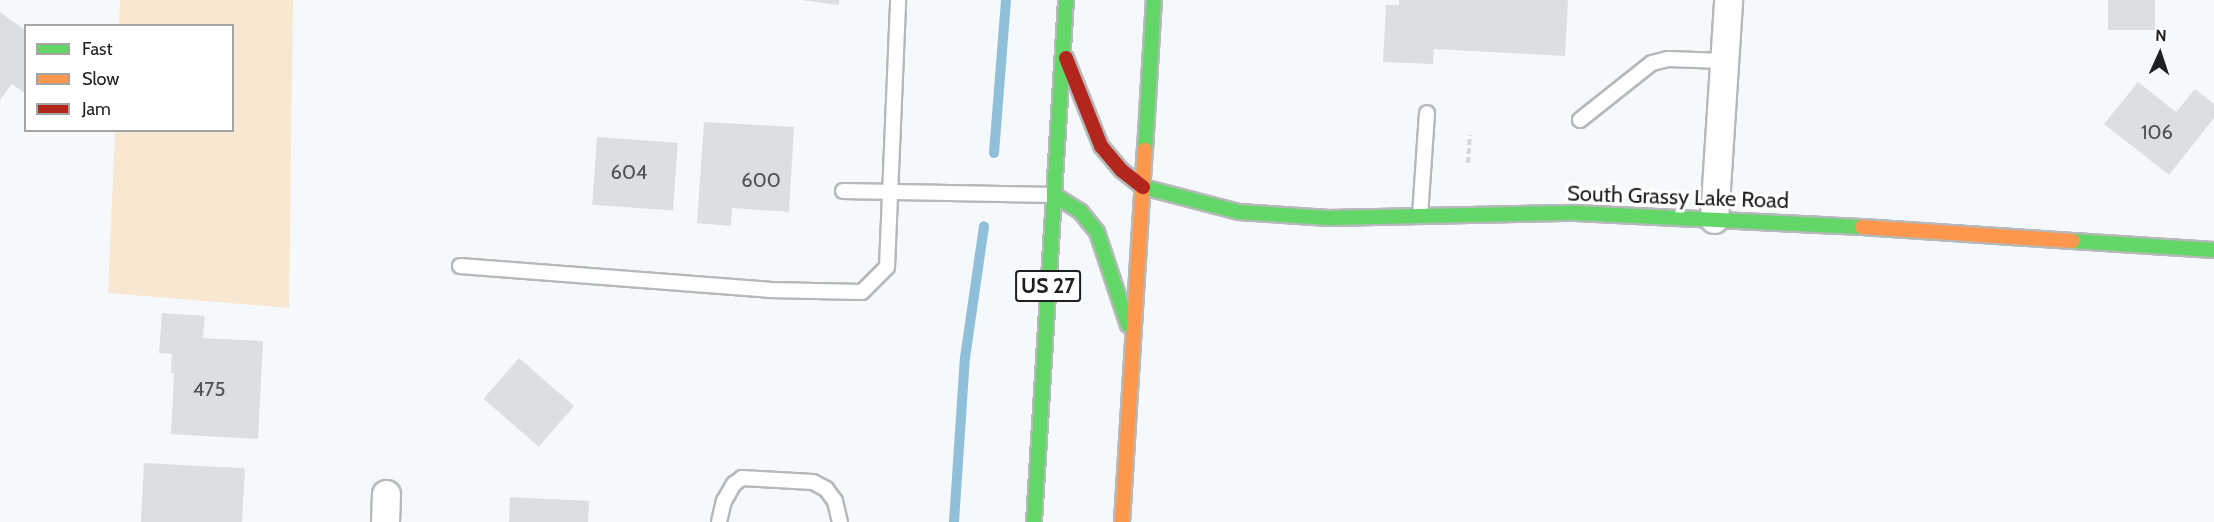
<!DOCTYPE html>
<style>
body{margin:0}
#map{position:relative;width:2214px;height:522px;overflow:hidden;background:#f5f9fb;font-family:Cabin,sans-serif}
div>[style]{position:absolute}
.green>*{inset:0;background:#f9e8d1}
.stream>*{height:10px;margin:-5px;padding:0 5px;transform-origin:5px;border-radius:5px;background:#90c0d9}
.building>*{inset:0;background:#dcdfe1;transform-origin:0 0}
.path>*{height:4px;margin-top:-2px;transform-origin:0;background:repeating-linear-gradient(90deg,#d6d8d8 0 6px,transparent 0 9px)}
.roads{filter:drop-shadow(2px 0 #b6b9ba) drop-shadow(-2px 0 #b6b9ba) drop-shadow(0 2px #b6b9ba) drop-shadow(0 -2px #b6b9ba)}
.lane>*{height:14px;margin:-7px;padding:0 7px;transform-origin:7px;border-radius:7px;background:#fefefe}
.street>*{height:27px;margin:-13.5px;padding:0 13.5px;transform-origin:13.5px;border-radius:13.5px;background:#fefefe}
.fast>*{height:14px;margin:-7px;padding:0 7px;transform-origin:7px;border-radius:7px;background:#63d668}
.slow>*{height:14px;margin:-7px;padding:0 7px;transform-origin:7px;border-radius:7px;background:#ff974d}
.jam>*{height:14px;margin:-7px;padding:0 7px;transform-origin:7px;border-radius:7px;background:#b3261e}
span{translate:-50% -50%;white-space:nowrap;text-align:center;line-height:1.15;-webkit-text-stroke:6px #fff;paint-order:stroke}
.number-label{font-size:20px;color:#4f5153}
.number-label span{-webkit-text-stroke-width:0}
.shield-label span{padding:2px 4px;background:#fff;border:2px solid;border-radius:4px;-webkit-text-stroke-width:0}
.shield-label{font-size:21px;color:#1d1f21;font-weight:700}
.street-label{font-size:22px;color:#1d1f21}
.legend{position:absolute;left:24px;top:24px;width:210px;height:108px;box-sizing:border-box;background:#fff;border:2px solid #a5a5a6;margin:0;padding:8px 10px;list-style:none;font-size:18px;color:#1d1f21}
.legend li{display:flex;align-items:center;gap:12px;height:30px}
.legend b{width:30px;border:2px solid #a5a5a6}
.north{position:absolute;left:2130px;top:24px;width:60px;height:60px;-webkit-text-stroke:4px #fff;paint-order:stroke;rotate:3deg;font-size:16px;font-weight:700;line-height:24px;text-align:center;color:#1d1f21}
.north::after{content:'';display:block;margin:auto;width:21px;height:27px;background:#1d1f21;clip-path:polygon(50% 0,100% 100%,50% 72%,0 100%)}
</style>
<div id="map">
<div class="green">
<div style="clip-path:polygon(120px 0,293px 0,289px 308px,108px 293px,115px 131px,232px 130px,232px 26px,119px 25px)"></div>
</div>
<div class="stream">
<div style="left:994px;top:153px;width:153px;rotate:-85.5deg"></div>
<div style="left:954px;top:522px;width:164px;rotate:-86.2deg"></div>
<div style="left:965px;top:358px;width:133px;rotate:-81.8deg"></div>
</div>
<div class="building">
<div style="clip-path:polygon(801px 0,839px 0,839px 5px)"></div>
<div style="clip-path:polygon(1399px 0,1568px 0,1565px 56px,1434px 49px,1433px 64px,1383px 62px,1386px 5px,1399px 5px)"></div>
<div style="left:2108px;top:0;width:47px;height:30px"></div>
<div style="clip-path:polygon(0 12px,26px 31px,26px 94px,12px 84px,0 100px)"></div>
<div style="clip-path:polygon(2138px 82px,2176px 112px,2195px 89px,2214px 104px,2214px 118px,2169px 175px,2104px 124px)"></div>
<div style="clip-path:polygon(704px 122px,794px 127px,789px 212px,732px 208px,731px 226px,697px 223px)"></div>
<div style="left:597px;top:137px;width:81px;height:68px;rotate:4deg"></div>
<div style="clip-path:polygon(162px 313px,205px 316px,203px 338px,263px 341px,258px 439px,171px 434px,174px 373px,171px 373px,172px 354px,159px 353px)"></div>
<div style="left:519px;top:358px;width:73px;height:54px;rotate:41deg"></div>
<div style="left:144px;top:463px;width:101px;height:59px;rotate:3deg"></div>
<div style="clip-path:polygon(510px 497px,589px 501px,588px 522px,509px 522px)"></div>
</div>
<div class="path">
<div style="left:1468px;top:163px;width:28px;rotate:-86deg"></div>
</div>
<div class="roads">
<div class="lane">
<div style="left:1580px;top:120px;width:92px;rotate:-38.4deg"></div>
<div style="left:1652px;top:63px;width:16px;rotate:-14deg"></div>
<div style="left:1668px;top:59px;width:56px;rotate:2deg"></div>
<div style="left:843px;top:191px;width:211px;rotate:1.1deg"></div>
<div style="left:1420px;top:216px;width:103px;rotate:-86.1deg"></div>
<div style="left:460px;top:266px;width:310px;rotate:4.4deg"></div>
<div style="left:769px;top:290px;width:93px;rotate:1.2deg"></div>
<div style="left:862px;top:292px;width:35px;rotate:-45deg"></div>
<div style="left:887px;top:267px;width:267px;rotate:-87.6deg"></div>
<div style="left:719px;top:522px;width:22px;rotate:-77deg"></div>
<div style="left:724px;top:501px;width:20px;rotate:-60deg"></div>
<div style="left:734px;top:484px;width:10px;rotate:-37deg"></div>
<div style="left:742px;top:478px;width:71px;rotate:3.2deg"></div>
<div style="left:813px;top:482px;width:15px;rotate:28deg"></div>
<div style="left:826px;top:489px;width:15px;rotate:53deg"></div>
<div style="left:835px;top:501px;width:22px;rotate:77deg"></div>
</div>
<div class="street">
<div style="left:1714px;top:219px;width:219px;rotate:-86.3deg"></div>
<div style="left:385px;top:522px;width:28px;rotate:-88deg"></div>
</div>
<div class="fast">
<div style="left:1145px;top:150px;width:150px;rotate:-86.6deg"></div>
<div style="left:1143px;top:187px;width:99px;rotate:14.6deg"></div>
<div style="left:1239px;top:212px;width:90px;rotate:3.8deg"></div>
<div style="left:1329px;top:218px;width:246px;rotate:-1.2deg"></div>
<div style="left:1575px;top:213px;width:287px;rotate:2.8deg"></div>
<div style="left:1054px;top:195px;width:31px;rotate:32deg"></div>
<div style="left:1080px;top:211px;width:27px;rotate:51deg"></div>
<div style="left:1097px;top:232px;width:98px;rotate:71.6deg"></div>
<div style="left:2073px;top:241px;width:141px;rotate:3.7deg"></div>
<div style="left:1034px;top:522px;width:523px;rotate:-86.49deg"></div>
</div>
<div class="slow">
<div style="left:1862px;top:227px;width:211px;rotate:3.8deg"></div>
<div style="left:1122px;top:522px;width:373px;rotate:-86.5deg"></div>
</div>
<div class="jam">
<div style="left:1066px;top:58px;width:95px;rotate:68.3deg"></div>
<div style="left:1101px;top:146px;width:31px;rotate:50deg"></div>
<div style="left:1121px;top:170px;width:28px;rotate:38deg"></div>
</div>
</div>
<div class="number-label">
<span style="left:2157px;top:132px">106</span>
<span style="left:629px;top:172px">604</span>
<span style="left:761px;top:180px">600</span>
<span style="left:209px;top:389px">475</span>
</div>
<div class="shield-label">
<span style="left:1048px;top:286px">US 27</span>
</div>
<div class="street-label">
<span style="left:1678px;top:197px;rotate:2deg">South Grassy Lake Road</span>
</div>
<ul class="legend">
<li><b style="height:8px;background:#63d668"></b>Fast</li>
<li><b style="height:8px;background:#ff974d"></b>Slow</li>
<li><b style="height:8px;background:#b3261e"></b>Jam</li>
</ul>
<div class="north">N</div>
</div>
